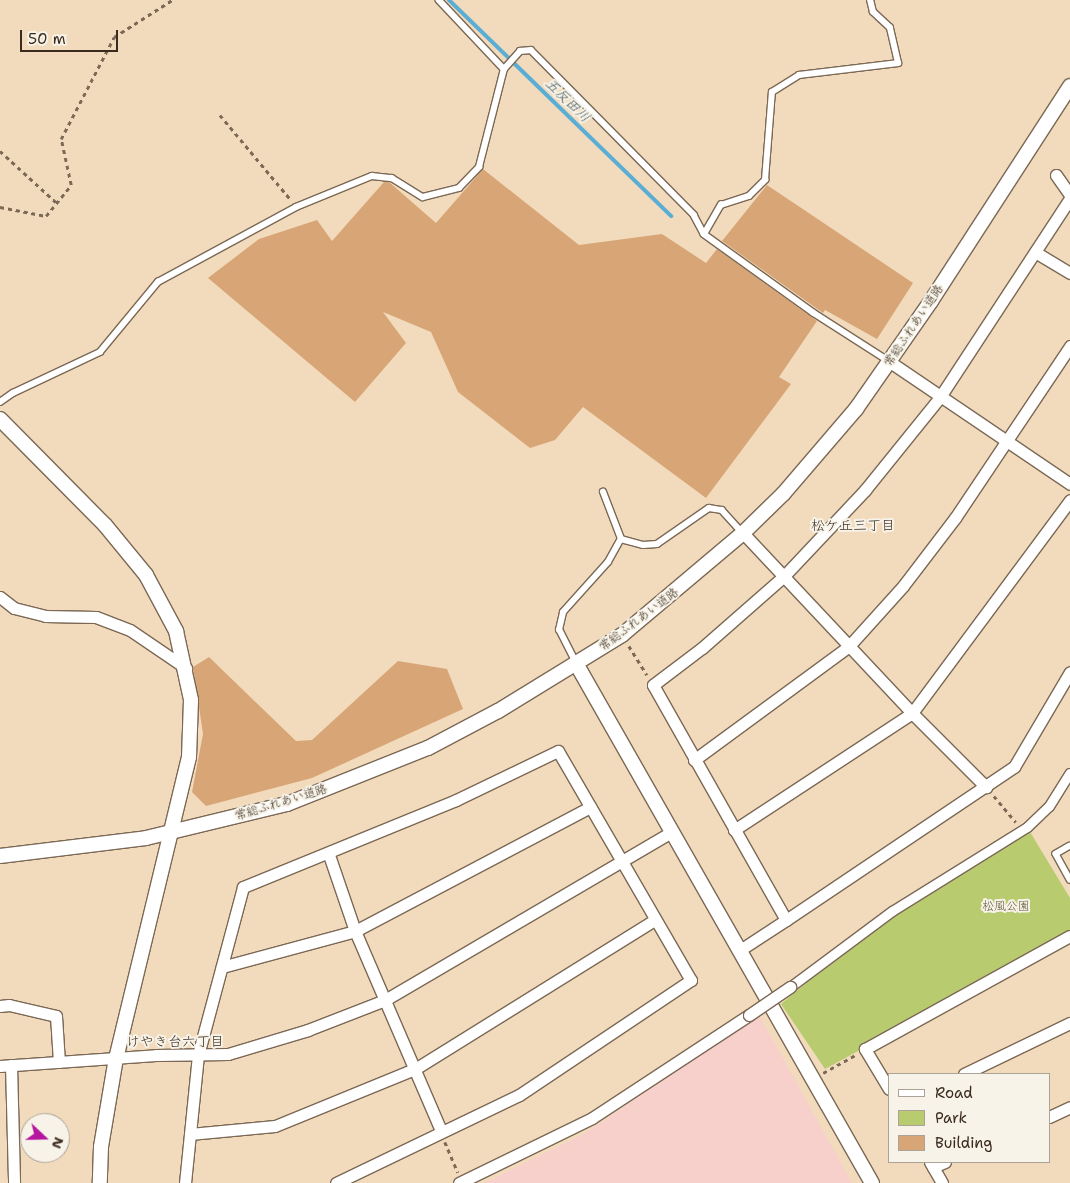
<!DOCTYPE html>
<meta charset="utf-8">
<style>
body{margin:0}
#map{position:relative;width:1070px;height:1183px;overflow:hidden;background:#f2dbbc;font-family:"Shantell Sans","Klee One",sans-serif}
div>[style]{position:absolute}
.built>*{inset:0;background:#f7d0cb}
.green>*{inset:0;background:#b8cb6f}
.stream>*{height:4px;margin:-2px;padding:0 2px;transform-origin:2px;border-radius:2px;background:#5aadd5}
.building>*{inset:0;background:#d8a676}
.path>*{height:2.5px;margin-top:-1.25px;transform-origin:0;background:repeating-linear-gradient(90deg,#7b6855 0 4px,transparent 0 8px)}
.roads{filter:drop-shadow(1px 0 #7b6855) drop-shadow(-1px 0 #7b6855) drop-shadow(0 1px #7b6855) drop-shadow(0 -1px #7b6855)}
.service>*{height:5.5px;margin:-2.75px;padding:0 2.75px;transform-origin:2.75px;border-radius:2.75px;background:#fff}
.pedestrian>*{height:9px;margin:-4.5px;padding:0 4.5px;transform-origin:4.5px;border-radius:4.5px;background:#fff}
.minor>*{height:11px;margin:-5.5px;padding:0 5.5px;transform-origin:5.5px;border-radius:5.5px;background:#fff}
.tertiary>*{height:14px;margin:-7px;padding:0 7px;transform-origin:7px;border-radius:7px;background:#fff}
.bridges{filter:drop-shadow(1px 0 #7b6855) drop-shadow(-1px 0 #7b6855) drop-shadow(0 1px #7b6855) drop-shadow(0 -1px #7b6855)}
.minor-bridge>*{height:11px;margin:-5.5px;padding:0 5.5px;transform-origin:5.5px;border-radius:5.5px;background:#fff}
span{translate:-50% -50%;white-space:nowrap;text-align:center;line-height:1.15;-webkit-text-stroke:4px #f7f3e8;paint-order:stroke}
.street-label{font-size:12px;color:#3b2a1e}
.park-label{font-size:12px;color:#5a5232}
.water-label{font-size:14px;color:#46585e;font-style:italic}
.neighbourhood-label{font-size:14px;color:#3b2a1e}
.legend{position:absolute;left:888px;top:1073px;width:162px;height:90px;box-sizing:border-box;background:#f7f3e8;border:1px solid #aca397;margin:0;padding:6px 9px;list-style:none;font-size:15px;color:#3b2a1e}
.legend li{display:flex;align-items:center;gap:10px;height:25px}
.legend b{width:25px;border:1px solid #aca397}
.north{position:absolute;left:20px;top:1113px;width:50px;height:50px;box-sizing:border-box;background:#f7f3e8;border:1px solid #aca397;border-radius:50%;rotate:111deg;font-size:14px;font-weight:700;line-height:20px;text-align:center;color:#3b2a1e}
.north::after{content:'';display:block;margin:auto;width:18px;height:22px;background:#b5179e;clip-path:polygon(50% 0,100% 100%,50% 72%,0 100%)}
.scale{position:absolute;left:20px;top:30px;width:98px;height:22px;box-sizing:border-box;border:2px solid #3b2a1e;border-top:0;padding-left:6px;font-size:15px;line-height:18px;white-space:nowrap;color:#3b2a1e;-webkit-text-stroke:4px #f7f3e8;paint-order:stroke}
</style>
<div id="map">
<div class="built">
<div style="clip-path:polygon(759px 1015px,852px 1183px,484px 1183px,584px 1134px)"></div>
</div>
<div class="green">
<div style="clip-path:polygon(1027px 827px,1070px 898px,1070px 936px,825px 1069px,781px 1004px,892px 911px)"></div>
</div>
<div class="stream">
<div style="left:449px;top:0;width:310px;rotate:44.2deg"></div>
</div>
<div class="building">
<div style="clip-path:polygon(483px 169px,579px 245px,662px 234px,706px 263px,717px 249px,817px 321px,779px 377px,791px 384px,706px 498px,583px 407px,555px 440px,530px 448px,458px 392px,431px 332px,383px 312px,406px 343px,355px 402px,208px 278px,259px 239px,317px 220px,332px 241px,384px 182px,389px 182px,436px 223px)"></div>
<div style="clip-path:polygon(767px 185px,913px 283px,877px 339px,825px 310px,823px 313px,722px 241px)"></div>
<div style="clip-path:polygon(209px 657px,296px 741px,312px 740px,398px 661px,447px 669px,463px 709px,312px 778px,206px 806px,192px 792px,203px 734px,193px 667px)"></div>
</div>
<div class="path">
<div style="left:220px;top:115px;width:111px;rotate:50.1deg"></div>
<div style="left:0;top:151px;width:77px;rotate:42.4deg"></div>
<div style="left:0;top:207px;width:47px;rotate:11.1deg"></div>
<div style="left:46px;top:216px;width:40px;rotate:-51deg"></div>
<div style="left:71px;top:185px;width:47px;rotate:-102.3deg"></div>
<div style="left:61px;top:139px;width:115px;rotate:-62.5deg"></div>
<div style="left:114px;top:37px;width:69px;rotate:-32.5deg"></div>
<div style="left:629px;top:646px;width:34px;rotate:58deg"></div>
<div style="left:994px;top:796px;width:34px;rotate:50deg"></div>
<div style="left:823px;top:1073px;width:37px;rotate:-29deg"></div>
<div style="left:445px;top:1142px;width:33px;rotate:67deg"></div>
</div>
<div class="roads">
<div class="service">
<div style="left:439px;top:0;width:95px;rotate:46.7deg"></div>
<div style="left:504px;top:69px;width:24px;rotate:-48deg"></div>
<div style="left:520px;top:51px;width:11px;rotate:-5deg"></div>
<div style="left:531px;top:50px;width:232px;rotate:45.3deg"></div>
<div style="left:694px;top:215px;width:21px;rotate:62deg"></div>
<div style="left:704px;top:234px;width:135px;rotate:35.7deg"></div>
<div style="left:814px;top:313px;width:89px;rotate:32.6deg"></div>
<div style="left:704px;top:234px;width:34px;rotate:-60deg"></div>
<div style="left:721px;top:205px;width:29px;rotate:-18deg"></div>
<div style="left:749px;top:196px;width:23px;rotate:-45deg"></div>
<div style="left:765px;top:180px;width:88px;rotate:-85.5deg"></div>
<div style="left:772px;top:92px;width:32px;rotate:-32deg"></div>
<div style="left:799px;top:75px;width:100px;rotate:-6.9deg"></div>
<div style="left:898px;top:63px;width:36px;rotate:-103deg"></div>
<div style="left:890px;top:28px;width:23px;rotate:-137deg"></div>
<div style="left:873px;top:12px;width:12px;rotate:-104deg"></div>
<div style="left:0;top:402px;width:16px;rotate:-35deg"></div>
<div style="left:13px;top:393px;width:96px;rotate:-25.2deg"></div>
<div style="left:100px;top:352px;width:91px;rotate:-50.4deg"></div>
<div style="left:158px;top:282px;width:157px;rotate:-28.5deg"></div>
<div style="left:296px;top:207px;width:82px;rotate:-22.2deg"></div>
<div style="left:372px;top:176px;width:20px;rotate:6deg"></div>
<div style="left:392px;top:178px;width:36px;rotate:32deg"></div>
<div style="left:423px;top:197px;width:37px;rotate:-14deg"></div>
<div style="left:459px;top:188px;width:29px;rotate:-46deg"></div>
<div style="left:479px;top:167px;width:101px;rotate:-75.7deg"></div>
<div style="left:621px;top:539px;width:23px;rotate:15deg"></div>
<div style="left:643px;top:545px;width:14px;rotate:-4deg"></div>
<div style="left:657px;top:544px;width:63px;rotate:-34.7deg"></div>
<div style="left:709px;top:508px;width:13px;rotate:9deg"></div>
<div style="left:722px;top:510px;width:31px;rotate:48deg"></div>
<div style="left:576px;top:663px;width:37px;rotate:-117deg"></div>
<div style="left:559px;top:630px;width:18px;rotate:-77deg"></div>
<div style="left:563px;top:612px;width:67px;rotate:-48deg"></div>
<div style="left:608px;top:562px;width:26px;rotate:-61deg"></div>
<div style="left:621px;top:539px;width:50px;rotate:-111deg"></div>
<div style="left:1070px;top:846px;width:16px;rotate:150deg"></div>
<div style="left:1056px;top:854px;width:29px;rotate:61deg"></div>
</div>
<div class="pedestrian">
<div style="left:790px;top:987px;width:127px;rotate:-36.7deg"></div>
<div style="left:892px;top:911px;width:159px;rotate:-31.9deg"></div>
<div style="left:1027px;top:827px;width:30px;rotate:-44deg"></div>
<div style="left:1049px;top:806px;width:39px;rotate:-58deg"></div>
</div>
<div class="minor">
<div style="left:1056px;top:175px;width:24px;rotate:55deg"></div>
<div style="left:1035px;top:252px;width:41px;rotate:31deg"></div>
<div style="left:890px;top:362px;width:217px;rotate:34.1deg"></div>
<div style="left:743px;top:533px;width:247px;rotate:46.8deg"></div>
<div style="left:912px;top:713px;width:105px;rotate:45deg"></div>
<div style="left:0;top:597px;width:18px;rotate:38deg"></div>
<div style="left:14px;top:608px;width:32px;rotate:14deg"></div>
<div style="left:45px;top:616px;width:51px;rotate:1.1deg"></div>
<div style="left:96px;top:617px;width:36px;rotate:21deg"></div>
<div style="left:130px;top:630px;width:68px;rotate:34.2deg"></div>
<div style="left:694px;top:760px;width:192px;rotate:-36.3deg"></div>
<div style="left:849px;top:646px;width:81px;rotate:-48deg"></div>
<div style="left:903px;top:586px;width:86px;rotate:-52.6deg"></div>
<div style="left:955px;top:518px;width:207px;rotate:-56.2deg"></div>
<div style="left:734px;top:830px;width:213px;rotate:-33.3deg"></div>
<div style="left:912px;top:713px;width:265px;rotate:-53.4deg"></div>
<div style="left:329px;top:855px;width:80px;rotate:71.1deg"></div>
<div style="left:355px;top:931px;width:218px;rotate:66.7deg"></div>
<div style="left:786px;top:920px;width:275px;rotate:-33.9deg"></div>
<div style="left:1014px;top:767px;width:110px;rotate:-59.5deg"></div>
<div style="left:740px;top:950px;width:55px;rotate:-33.1deg"></div>
<div style="left:786px;top:920px;width:270px;rotate:-119.5deg"></div>
<div style="left:653px;top:685px;width:61px;rotate:-37.1deg"></div>
<div style="left:702px;top:648px;width:109px;rotate:-41.3deg"></div>
<div style="left:784px;top:576px;width:118px;rotate:-46.7deg"></div>
<div style="left:865px;top:490px;width:119px;rotate:-51.1deg"></div>
<div style="left:940px;top:397px;width:238px;rotate:-56.8deg"></div>
<div style="left:222px;top:967px;width:138px;rotate:-15.1deg"></div>
<div style="left:355px;top:931px;width:266px;rotate:-27.8deg"></div>
<div style="left:0;top:1006px;width:9px;rotate:-6deg"></div>
<div style="left:9px;top:1005px;width:48px;rotate:13.2deg"></div>
<div style="left:56px;top:1016px;width:46px;rotate:86.3deg"></div>
<div style="left:11px;top:1065px;width:118px;rotate:88.5deg"></div>
<div style="left:0;top:1066px;width:156px;rotate:-4deg"></div>
<div style="left:156px;top:1055px;width:72px;rotate:-0.8deg"></div>
<div style="left:228px;top:1054px;width:84px;rotate:-16.7deg"></div>
<div style="left:308px;top:1030px;width:83px;rotate:-21.3deg"></div>
<div style="left:385px;top:1000px;width:330px;rotate:-30.4deg"></div>
<div style="left:964px;top:1074px;width:118px;rotate:-25.7deg"></div>
<div style="left:889px;top:1089px;width:47px;rotate:-121deg"></div>
<div style="left:865px;top:1049px;width:234px;rotate:-28.9deg"></div>
<div style="left:1049px;top:1117px;width:23px;rotate:-25deg"></div>
<div style="left:190px;top:1134px;width:85px;rotate:-5.4deg"></div>
<div style="left:275px;top:1126px;width:151px;rotate:-22.2deg"></div>
<div style="left:415px;top:1069px;width:282px;rotate:-31.9deg"></div>
<div style="left:930px;top:1162px;width:24px;rotate:60deg"></div>
<div style="left:933px;top:1167px;width:13px;rotate:-23deg"></div>
<div style="left:185px;top:1183px;width:129px;rotate:-84.2deg"></div>
<div style="left:198px;top:1055px;width:174px;rotate:-75deg"></div>
<div style="left:243px;top:887px;width:230px;rotate:-22.2deg"></div>
<div style="left:456px;top:800px;width:113px;rotate:-25.7deg"></div>
<div style="left:558px;top:751px;width:265px;rotate:59.9deg"></div>
<div style="left:691px;top:980px;width:207px;rotate:146.2deg"></div>
<div style="left:519px;top:1095px;width:203px;rotate:154.3deg"></div>
<div style="left:459px;top:1183px;width:148px;rotate:-26deg"></div>
<div style="left:592px;top:1118px;width:188px;rotate:-33.3deg"></div>
</div>
<div class="tertiary">
<div style="left:0;top:419px;width:149px;rotate:45.3deg"></div>
<div style="left:105px;top:525px;width:65px;rotate:50.6deg"></div>
<div style="left:146px;top:575px;width:64px;rotate:61.8deg"></div>
<div style="left:176px;top:631px;width:71px;rotate:77.7deg"></div>
<div style="left:191px;top:700px;width:57px;rotate:92deg"></div>
<div style="left:189px;top:757px;width:310px;rotate:103.6deg"></div>
<div style="left:116px;top:1058px;width:90px;rotate:99.6deg"></div>
<div style="left:101px;top:1147px;width:36px;rotate:92deg"></div>
<div style="left:577px;top:665px;width:596px;rotate:60.34deg"></div>
<div style="left:0;top:856px;width:147px;rotate:-7deg"></div>
<div style="left:146px;top:838px;width:145px;rotate:-13.6deg"></div>
<div style="left:287px;top:804px;width:152px;rotate:-21.7deg"></div>
<div style="left:428px;top:748px;width:79px;rotate:-27.9deg"></div>
<div style="left:498px;top:711px;width:145px;rotate:-31.5deg"></div>
<div style="left:622px;top:635px;width:158px;rotate:-40.1deg"></div>
<div style="left:743px;top:533px;width:57px;rotate:-44.3deg"></div>
<div style="left:784px;top:493px;width:111px;rotate:-49.4deg"></div>
<div style="left:856px;top:409px;width:131px;rotate:-55.2deg"></div>
<div style="left:931px;top:301px;width:256px;rotate:-57.1deg"></div>
</div>
</div>
<div class="bridges">
<div class="minor-bridge">
<div style="left:749px;top:1015px;width:50px;rotate:-34.3deg"></div>
</div>
</div>
<div class="street-label">
<span style="left:914px;top:326px;rotate:-56deg">常総ふれあい道路</span>
<span style="left:639px;top:620px;rotate:-37deg">常総ふれあい道路</span>
<span style="left:281px;top:803px;rotate:-17deg">常総ふれあい道路</span>
</div>
<div class="park-label">
<span style="left:1006px;top:907px">松風公園</span>
</div>
<div class="water-label">
<span style="left:568px;top:100px;rotate:44deg">五反田川</span>
</div>
<div class="neighbourhood-label">
<span style="left:853px;top:525px">松ケ丘三丁目</span>
<span style="left:175px;top:1041px">けやき台六丁目</span>
</div>
<ul class="legend">
<li><b style="height:6px;background:#fff"></b>Road</li>
<li><b style="height:14px;background:#b8cb6f"></b>Park</li>
<li><b style="height:14px;background:#d8a676"></b>Building</li>
</ul>
<div class="north">N</div>
<div class="scale">50 m</div>
</div>
